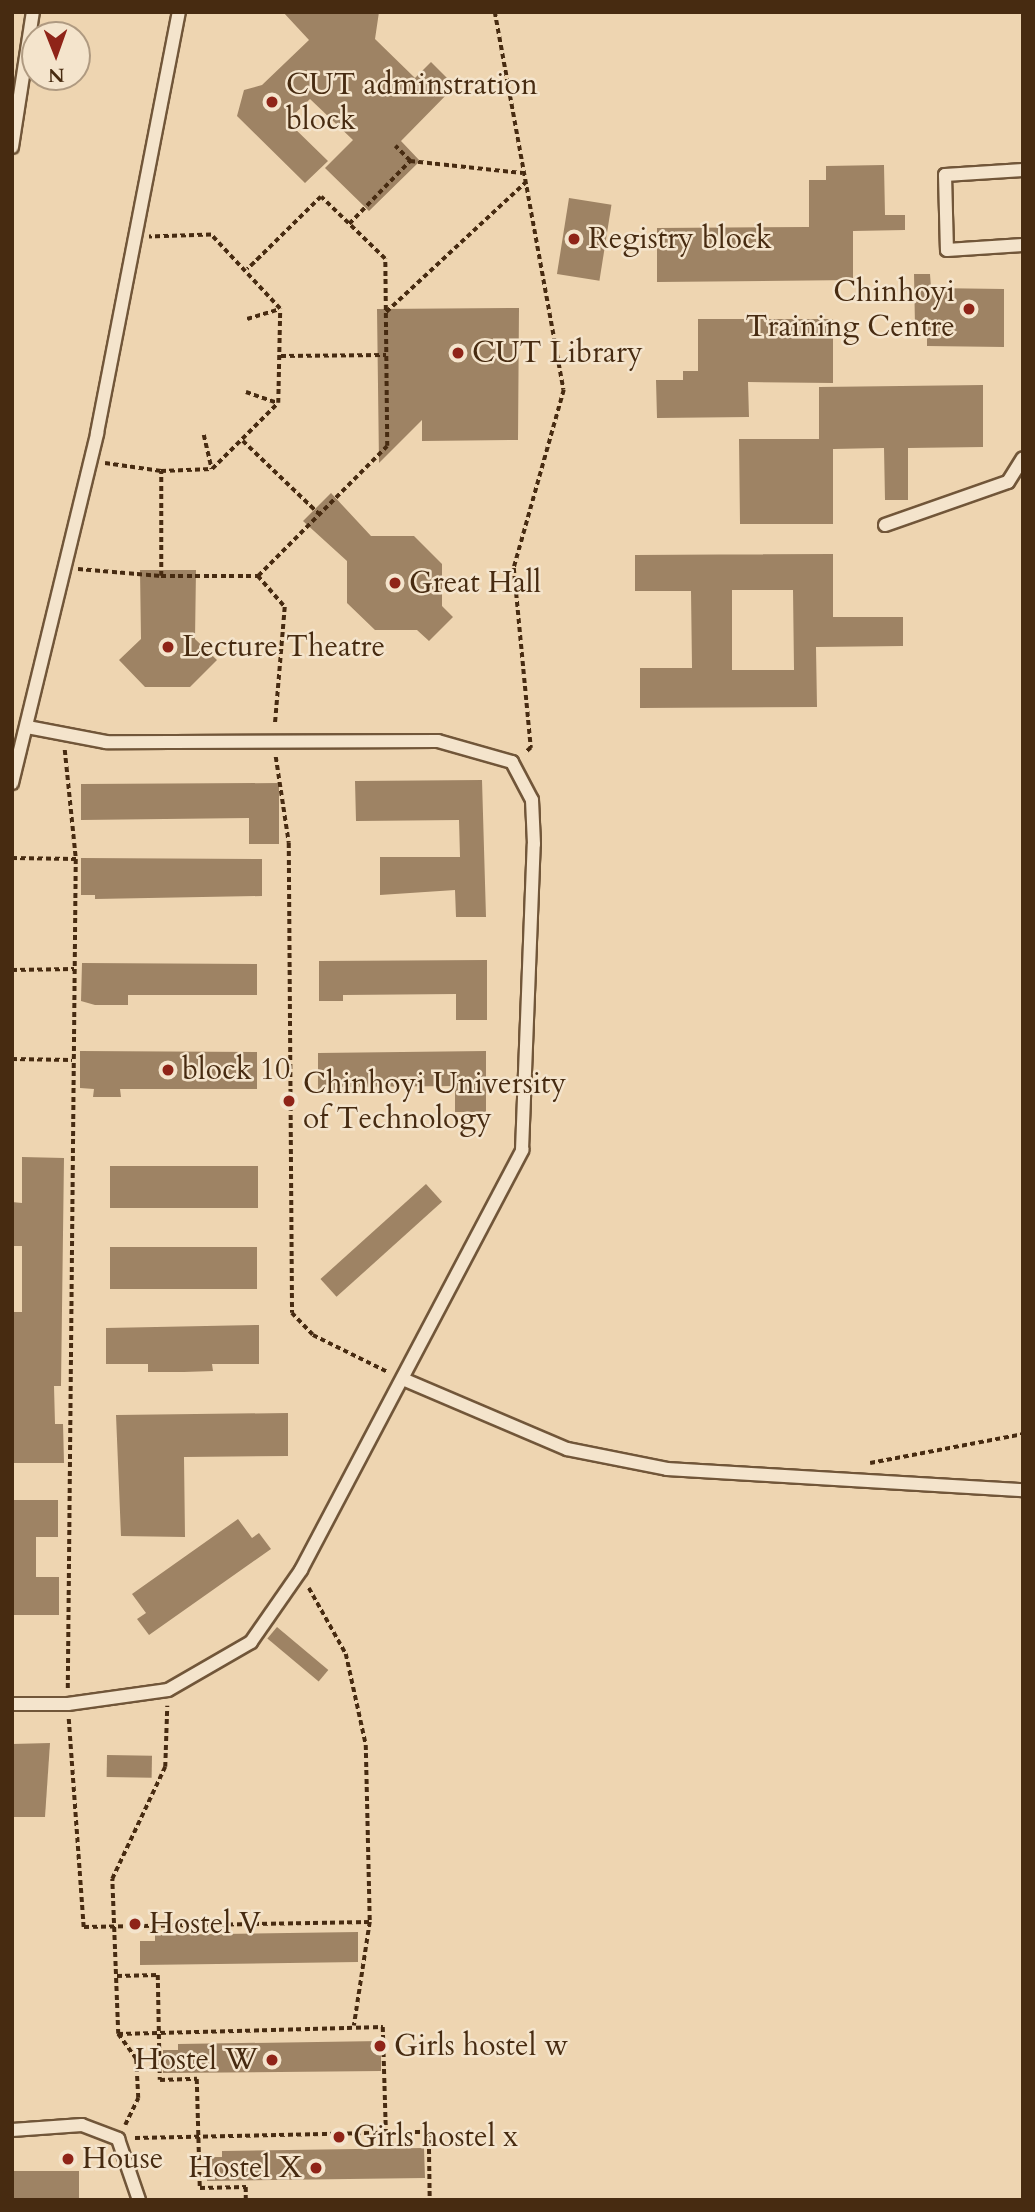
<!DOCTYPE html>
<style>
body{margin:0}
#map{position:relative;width:1035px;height:2212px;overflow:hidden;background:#eed5b1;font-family:Cardo,serif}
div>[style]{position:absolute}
.building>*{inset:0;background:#9e8364;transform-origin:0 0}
.path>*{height:3.5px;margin-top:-1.75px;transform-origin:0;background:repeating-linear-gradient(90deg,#472b11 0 5px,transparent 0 8.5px)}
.roads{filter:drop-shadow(2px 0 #715639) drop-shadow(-2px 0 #715639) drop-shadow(0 2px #715639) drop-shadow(0 -2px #715639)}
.service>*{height:12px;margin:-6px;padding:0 6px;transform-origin:6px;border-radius:6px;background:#f4e4cc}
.dots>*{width:19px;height:19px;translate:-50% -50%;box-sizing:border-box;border:4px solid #f4e4cc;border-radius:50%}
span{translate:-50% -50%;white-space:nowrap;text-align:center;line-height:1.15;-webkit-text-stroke:5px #f4e4cc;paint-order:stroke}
.poi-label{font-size:30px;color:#472b11}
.left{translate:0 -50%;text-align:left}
.right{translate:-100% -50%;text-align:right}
.frame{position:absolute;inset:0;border:14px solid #472b11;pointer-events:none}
.north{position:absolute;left:21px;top:21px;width:70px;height:70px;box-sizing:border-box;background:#f4e4cc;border:2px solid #af9a81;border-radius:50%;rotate:179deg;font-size:19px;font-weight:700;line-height:28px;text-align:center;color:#472b11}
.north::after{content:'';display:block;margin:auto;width:24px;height:32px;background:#8f2418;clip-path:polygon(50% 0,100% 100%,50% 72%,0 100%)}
</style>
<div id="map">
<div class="building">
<div style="clip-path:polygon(283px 12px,379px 12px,375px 39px,415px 78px,431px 62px,455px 86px,401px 141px,420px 161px,369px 211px,325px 168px,353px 140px,310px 99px,287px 121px,328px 161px,305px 183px,237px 116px,244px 90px,262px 85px,309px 40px)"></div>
<div style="clip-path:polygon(884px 165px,885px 215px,905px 215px,905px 230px,853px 231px,853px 280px,657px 282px,657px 228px,809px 227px,809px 180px,826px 180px,826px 166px)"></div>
<div style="left:569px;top:198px;width:43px;height:77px;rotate:9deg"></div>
<div style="clip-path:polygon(914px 274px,930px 274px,931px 288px,1004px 289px,1004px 347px,927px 346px,927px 326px,915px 326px)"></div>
<div style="clip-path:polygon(519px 308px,518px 440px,422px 441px,422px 420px,379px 463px,377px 309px)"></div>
<div style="clip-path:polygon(698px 319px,833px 319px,833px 383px,748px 382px,749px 417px,657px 418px,656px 380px,683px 380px,683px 371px,698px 371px)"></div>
<div style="clip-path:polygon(983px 385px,983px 447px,908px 448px,908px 500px,885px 500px,884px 448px,833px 449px,833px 524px,740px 524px,739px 439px,819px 439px,819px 387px)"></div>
<div style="clip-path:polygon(331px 493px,371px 536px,414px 536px,442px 564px,442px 606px,453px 617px,429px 641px,417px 630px,375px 630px,347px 603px,347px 561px,303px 521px)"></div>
<div style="clip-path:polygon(evenodd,833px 554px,833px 617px,903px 617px,903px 646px,816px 647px,817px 707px,640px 708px,640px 668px,692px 668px,691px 591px,635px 591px,635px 555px,833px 554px,732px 590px,793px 590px,794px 670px,732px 670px,732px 590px)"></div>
<div style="clip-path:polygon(140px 570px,196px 570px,195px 639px,217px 660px,190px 687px,145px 687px,119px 660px,141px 639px)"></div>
<div style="clip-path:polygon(482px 780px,486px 917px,456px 917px,455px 890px,380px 895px,380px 857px,460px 857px,459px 820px,356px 821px,355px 781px)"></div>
<div style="clip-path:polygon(279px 783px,279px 844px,249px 844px,249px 818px,81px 820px,81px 784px)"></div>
<div style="clip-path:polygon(81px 858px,262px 859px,262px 896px,95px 899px,95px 895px,81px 895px)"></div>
<div style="clip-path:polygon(487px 960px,487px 1020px,456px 1020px,456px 994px,343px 995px,343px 1001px,319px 1001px,319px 961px)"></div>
<div style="clip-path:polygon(82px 963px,257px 964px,257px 995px,128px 995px,128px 1005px,95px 1005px,81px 1001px)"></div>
<div style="clip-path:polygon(80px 1051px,257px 1052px,257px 1089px,120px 1089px,121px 1097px,93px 1097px,94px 1089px,80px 1088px)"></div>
<div style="clip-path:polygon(486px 1051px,486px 1112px,455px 1112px,455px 1086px,342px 1087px,342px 1092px,318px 1092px,318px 1053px)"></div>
<div style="clip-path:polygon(22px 1157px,64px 1158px,61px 1386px,54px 1386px,55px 1424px,63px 1424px,64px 1463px,12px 1463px,12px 1312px,22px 1312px,22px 1246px,12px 1246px,12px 1202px,22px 1203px)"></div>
<div style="left:110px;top:1166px;width:148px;height:42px"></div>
<div style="left:426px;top:1184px;width:24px;height:142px;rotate:48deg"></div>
<div style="left:110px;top:1247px;width:147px;height:42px"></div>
<div style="clip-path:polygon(259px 1325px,259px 1364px,212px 1364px,213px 1371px,184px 1372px,148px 1372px,148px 1364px,106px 1364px,106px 1328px)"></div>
<div style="clip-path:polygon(288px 1413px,288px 1456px,184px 1457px,185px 1537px,121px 1536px,116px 1415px)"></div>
<div style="clip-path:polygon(12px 1500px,58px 1500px,58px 1537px,36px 1537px,36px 1577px,59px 1577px,59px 1615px,12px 1615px)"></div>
<div style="clip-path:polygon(238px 1519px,252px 1538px,259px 1533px,271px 1549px,149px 1635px,137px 1619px,146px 1613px,132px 1594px)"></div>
<div style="left:277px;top:1627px;width:67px;height:15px;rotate:40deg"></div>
<div style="clip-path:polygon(50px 1743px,45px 1817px,12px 1817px,12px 1744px)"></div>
<div style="left:107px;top:1755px;width:45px;height:22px;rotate:1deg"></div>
<div style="clip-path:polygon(358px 1932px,358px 1962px,140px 1965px,140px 1941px,155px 1941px,155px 1935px)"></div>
<div style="clip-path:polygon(381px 2041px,381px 2071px,163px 2073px,163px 2050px,178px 2050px,178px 2044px)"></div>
<div style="clip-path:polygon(424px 2148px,425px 2178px,207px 2181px,206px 2157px,222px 2157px,222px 2151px)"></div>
<div style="left:12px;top:2171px;width:67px;height:29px"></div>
</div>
<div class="path">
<div style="left:495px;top:12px;width:384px;rotate:79.7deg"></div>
<div style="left:564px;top:390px;width:185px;rotate:105.7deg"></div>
<div style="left:514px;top:568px;width:181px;rotate:84.6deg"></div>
<div style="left:531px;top:748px;width:8px;rotate:140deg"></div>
<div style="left:410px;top:161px;width:113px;rotate:6.1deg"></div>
<div style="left:349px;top:224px;width:88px;rotate:-45.9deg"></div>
<div style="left:410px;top:161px;width:21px;rotate:-135deg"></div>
<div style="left:386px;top:312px;width:190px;rotate:-42.9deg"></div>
<div style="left:247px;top:319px;width:34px;rotate:-17deg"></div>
<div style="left:281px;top:356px;width:105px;rotate:-0.5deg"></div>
<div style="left:246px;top:392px;width:34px;rotate:19deg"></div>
<div style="left:204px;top:435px;width:35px;rotate:77deg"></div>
<div style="left:243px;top:441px;width:105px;rotate:43.8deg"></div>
<div style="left:105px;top:463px;width:57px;rotate:8.1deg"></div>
<div style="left:161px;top:471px;width:51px;rotate:-2.2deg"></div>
<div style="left:212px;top:469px;width:93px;rotate:-45deg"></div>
<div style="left:278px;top:403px;width:94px;rotate:-88.8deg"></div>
<div style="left:280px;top:309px;width:101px;rotate:-133deg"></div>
<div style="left:211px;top:235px;width:62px;rotate:178.2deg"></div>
<div style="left:78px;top:569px;width:83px;rotate:4.8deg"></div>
<div style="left:161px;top:576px;width:97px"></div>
<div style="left:258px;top:576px;width:183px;rotate:-45.2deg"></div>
<div style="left:387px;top:446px;width:187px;rotate:-90.6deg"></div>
<div style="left:385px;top:259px;width:89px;rotate:-135.9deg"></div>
<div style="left:321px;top:197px;width:103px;rotate:135.4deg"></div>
<div style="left:161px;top:576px;width:105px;rotate:-90deg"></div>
<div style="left:258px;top:576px;width:41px;rotate:48.9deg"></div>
<div style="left:285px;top:607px;width:118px;rotate:94.8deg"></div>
<div style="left:65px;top:750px;width:110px;rotate:84.2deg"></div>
<div style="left:76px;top:859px;width:831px;rotate:90.55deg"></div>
<div style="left:276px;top:757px;width:87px;rotate:81.4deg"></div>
<div style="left:289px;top:843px;width:470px;rotate:89.6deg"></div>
<div style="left:292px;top:1313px;width:30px;rotate:46deg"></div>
<div style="left:313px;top:1335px;width:84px;rotate:26.3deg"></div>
<div style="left:12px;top:858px;width:64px;rotate:0.9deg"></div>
<div style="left:12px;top:970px;width:62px;rotate:-0.9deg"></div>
<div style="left:12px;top:1059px;width:60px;rotate:1deg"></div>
<div style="left:870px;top:1463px;width:156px;rotate:-10.7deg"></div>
<div style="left:309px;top:1588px;width:76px;rotate:60.7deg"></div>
<div style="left:346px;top:1654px;width:93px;rotate:77.6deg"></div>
<div style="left:366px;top:1745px;width:177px;rotate:88.7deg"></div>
<div style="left:370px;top:1922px;width:105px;rotate:98.7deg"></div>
<div style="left:69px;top:1719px;width:209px;rotate:85.9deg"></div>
<div style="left:84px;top:1927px;width:286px;rotate:-1deg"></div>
<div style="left:117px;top:1976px;width:41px;rotate:-1.4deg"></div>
<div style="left:158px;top:1975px;width:105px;rotate:88.9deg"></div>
<div style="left:160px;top:2080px;width:37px;rotate:-2deg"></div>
<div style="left:197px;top:2079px;width:109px;rotate:88.4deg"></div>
<div style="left:200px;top:2188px;width:46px;rotate:-1.2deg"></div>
<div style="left:246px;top:2187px;width:13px;rotate:90deg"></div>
<div style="left:118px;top:2034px;width:265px;rotate:-1.5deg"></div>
<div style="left:383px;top:2027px;width:104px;rotate:88.3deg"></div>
<div style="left:125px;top:2125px;width:30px;rotate:-64deg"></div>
<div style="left:138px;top:2098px;width:39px;rotate:-93deg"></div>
<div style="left:136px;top:2059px;width:31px;rotate:-126deg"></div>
<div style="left:118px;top:2034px;width:155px;rotate:-92.2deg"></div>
<div style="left:112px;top:1879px;width:124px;rotate:-64.7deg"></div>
<div style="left:165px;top:1767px;width:61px;rotate:-88.1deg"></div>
<div style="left:135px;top:2138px;width:294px;rotate:-1.2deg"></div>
<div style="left:429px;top:2132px;width:68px;rotate:89.2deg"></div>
</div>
<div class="roads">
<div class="service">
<div style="left:12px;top:147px;width:137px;rotate:-81.2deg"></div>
<div style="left:1023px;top:170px;width:78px;rotate:176.3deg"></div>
<div style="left:945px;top:175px;width:75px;rotate:88.5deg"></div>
<div style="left:947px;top:250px;width:76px;rotate:-3.8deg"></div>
<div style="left:885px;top:525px;width:130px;rotate:-19.3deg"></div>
<div style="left:1008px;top:482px;width:28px;rotate:-58deg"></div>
<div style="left:12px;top:783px;width:360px;rotate:-76.3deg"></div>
<div style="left:97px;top:433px;width:429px;rotate:-79deg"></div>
<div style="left:403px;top:1379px;width:178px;rotate:23.1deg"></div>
<div style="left:567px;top:1449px;width:102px;rotate:11.3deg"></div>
<div style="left:667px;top:1469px;width:357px;rotate:3.4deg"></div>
<div style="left:12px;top:1704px;width:56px"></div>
<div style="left:68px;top:1704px;width:101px;rotate:-8deg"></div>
<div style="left:168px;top:1690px;width:96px;rotate:-30deg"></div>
<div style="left:251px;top:1642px;width:88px;rotate:-55.2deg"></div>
<div style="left:301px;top:1570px;width:475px;rotate:-62.2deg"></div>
<div style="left:522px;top:1150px;width:306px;rotate:-87.8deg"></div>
<div style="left:534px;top:844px;width:44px;rotate:-92.6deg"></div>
<div style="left:532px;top:800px;width:43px;rotate:-117.8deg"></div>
<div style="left:512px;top:762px;width:77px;rotate:-164.2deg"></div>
<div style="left:438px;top:741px;width:332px;rotate:179.8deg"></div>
<div style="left:106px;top:742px;width:80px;rotate:-169.2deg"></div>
<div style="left:12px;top:2130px;width:70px;rotate:-4.1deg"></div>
<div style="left:82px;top:2125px;width:39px;rotate:21deg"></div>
<div style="left:118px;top:2139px;width:65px;rotate:71deg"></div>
</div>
</div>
<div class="dots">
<div style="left:272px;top:102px;background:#8f2418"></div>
<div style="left:574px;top:239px;background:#8f2418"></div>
<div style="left:969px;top:309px;background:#8f2418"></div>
<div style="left:458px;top:353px;background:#8f2418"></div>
<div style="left:395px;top:583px;background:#8f2418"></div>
<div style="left:168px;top:647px;background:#8f2418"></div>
<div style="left:168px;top:1070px;background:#8f2418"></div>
<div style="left:289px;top:1101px;background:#8f2418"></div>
<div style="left:135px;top:1924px;background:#8f2418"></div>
<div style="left:380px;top:2046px;background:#8f2418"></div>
<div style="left:272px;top:2060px;background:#8f2418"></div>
<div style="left:339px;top:2137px;background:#8f2418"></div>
<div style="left:68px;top:2159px;background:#8f2418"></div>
<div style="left:316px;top:2168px;background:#8f2418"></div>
</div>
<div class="poi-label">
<span class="left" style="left:286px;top:102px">CUT adminstration<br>block</span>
<span class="left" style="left:588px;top:239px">Registry block</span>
<span class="right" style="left:955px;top:309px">Chinhoyi<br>Training Centre</span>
<span class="left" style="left:472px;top:353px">CUT Library</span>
<span class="left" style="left:409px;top:583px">Great Hall</span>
<span class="left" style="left:182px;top:647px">Lecture Theatre</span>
<span class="left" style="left:182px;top:1070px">block 10</span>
<span class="left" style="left:303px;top:1101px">Chinhoyi University<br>of Technology</span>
<span class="left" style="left:149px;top:1924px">Hostel V</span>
<span class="left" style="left:394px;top:2046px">Girls hostel w</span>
<span class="right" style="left:258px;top:2060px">Hostel W</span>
<span class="left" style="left:353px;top:2137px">Girls hostel x</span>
<span class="left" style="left:82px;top:2159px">House</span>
<span class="right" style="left:302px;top:2168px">Hostel X</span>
</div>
<div class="frame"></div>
<div class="north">N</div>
</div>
